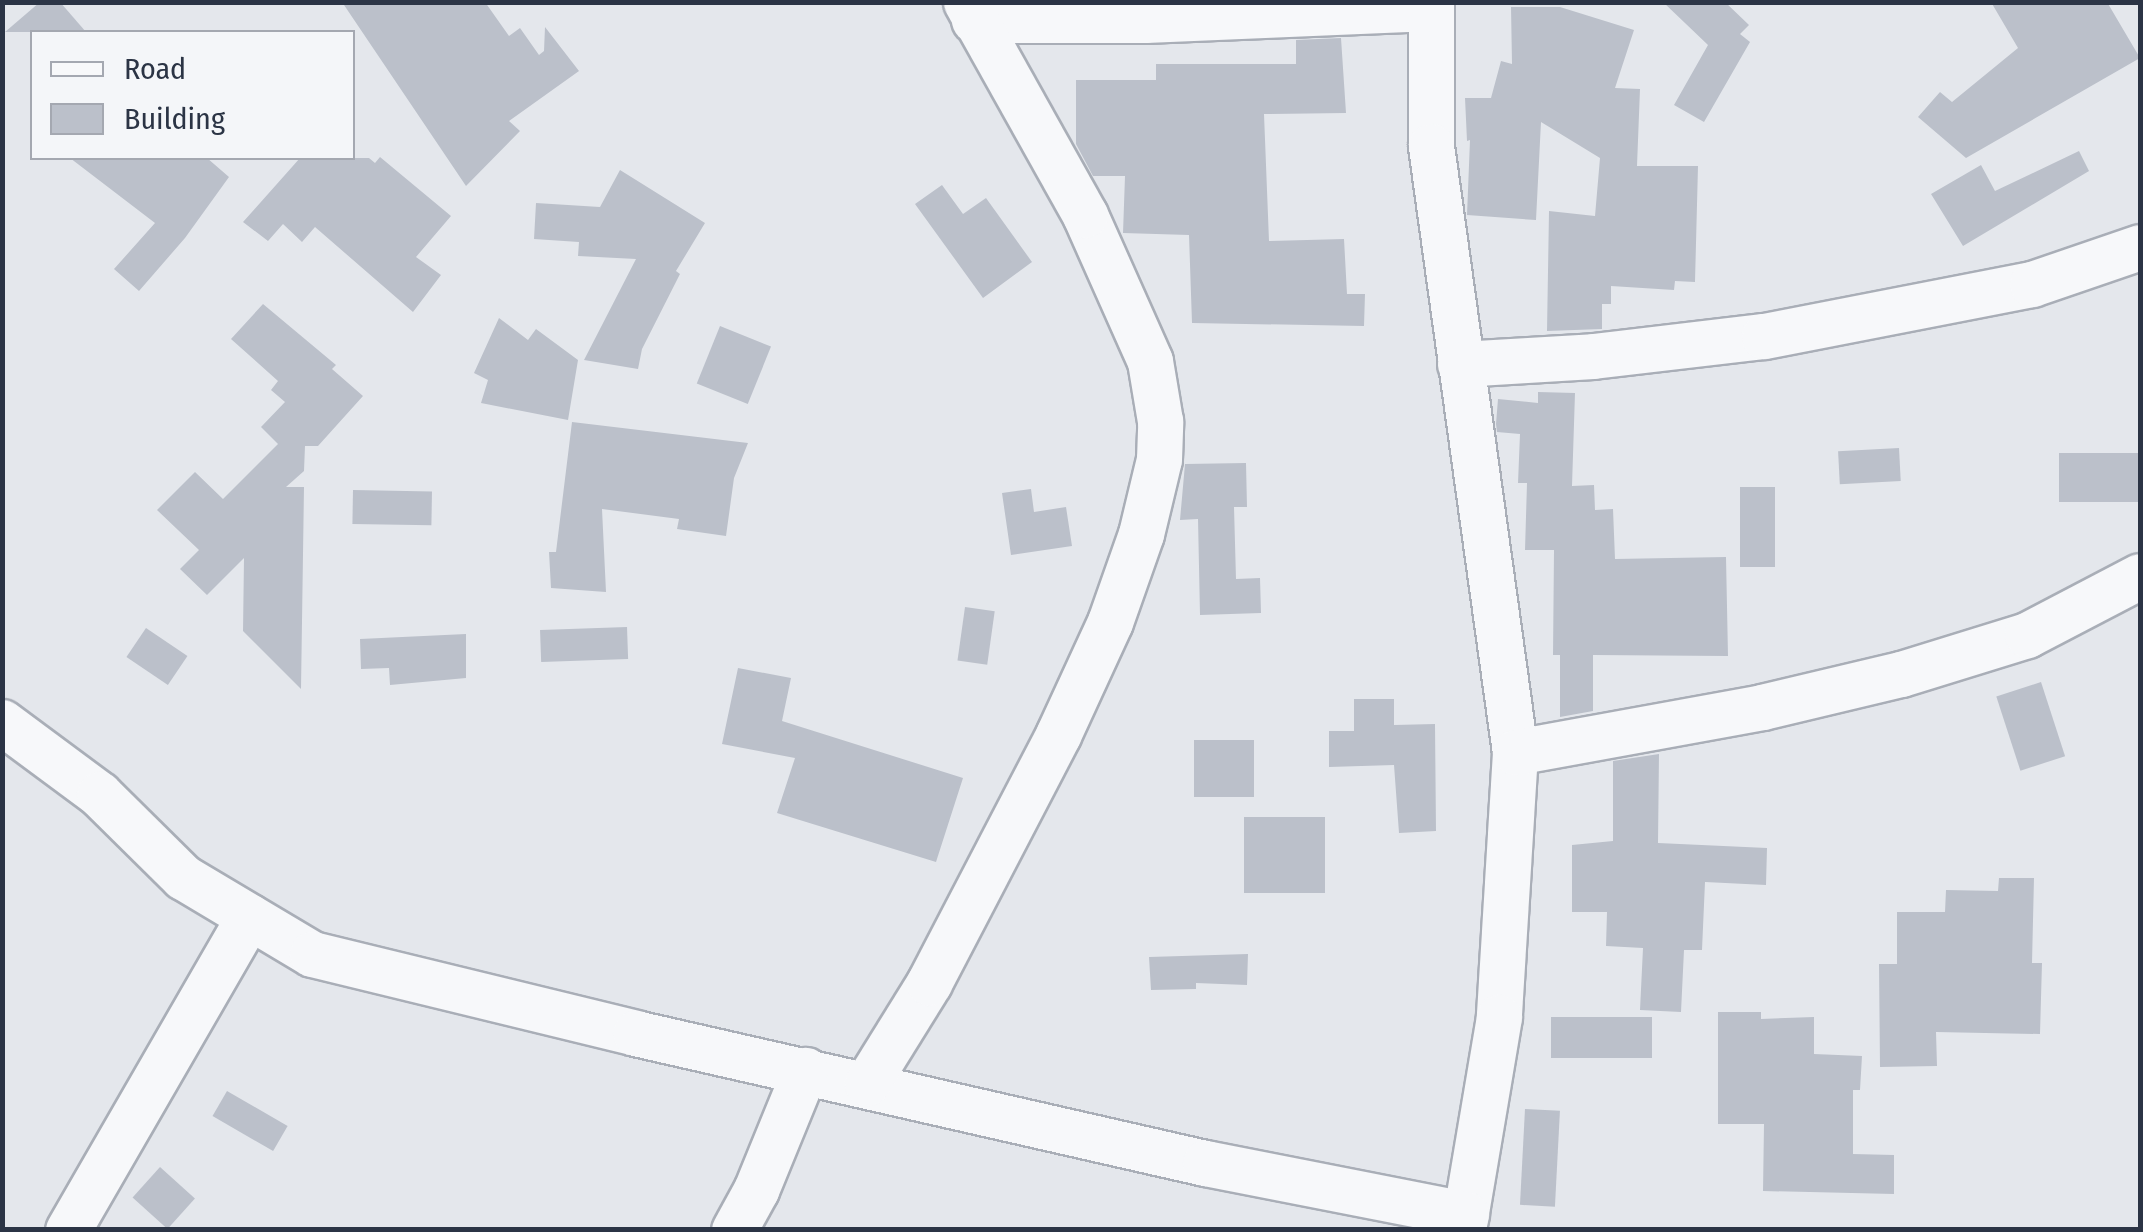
<!DOCTYPE html>
<style>
body{margin:0}
#map{position:relative;width:2143px;height:1232px;overflow:hidden;background:#e4e7ec;font-family:"Fira Sans Condensed",sans-serif}
div>[style]{position:absolute}
.building>*{inset:0;background:#bbc0ca;transform-origin:0 0}
.roads{filter:drop-shadow(2px 0 #a9aeb7) drop-shadow(-2px 0 #a9aeb7) drop-shadow(0 2px #a9aeb7) drop-shadow(0 -2px #a9aeb7)}
.minor>*{height:45px;margin:-22.5px;padding:0 22.5px;transform-origin:22.5px;border-radius:22.5px;background:#f7f8fa}
span{translate:-50% -50%;white-space:nowrap;text-align:center;line-height:1.15;-webkit-text-stroke:10px #f4f6f9;paint-order:stroke}
.frame{position:absolute;inset:0;border:5px solid #2b3445;pointer-events:none}
.legend{position:absolute;left:30px;top:30px;width:325px;height:130px;box-sizing:border-box;background:#f4f6f9;border:2px solid #a4a8b1;margin:0;padding:12px 18px;list-style:none;font-size:30px;color:#2b3445}
.legend li{display:flex;align-items:center;gap:20px;height:50px}
.legend b{width:50px;border:2px solid #a4a8b1}
</style>
<div id="map">
<div class="building">
<div style="clip-path:polygon(40px 2px,60px 2px,86px 32px,5px 32px)"></div>
<div style="clip-path:polygon(342px 2px,485px 2px,509px 36px,520px 28px,539px 55px,544px 51px,545px 27px,579px 71px,509px 121px,520px 131px,466px 186px)"></div>
<div style="clip-path:polygon(1663px 2px,1725px 2px,1749px 25px,1740px 34px,1750px 42px,1704px 122px,1674px 105px,1708px 45px)"></div>
<div style="clip-path:polygon(1991px 2px,2107px 2px,2140px 58px,1966px 158px,1918px 117px,1940px 92px,1952px 102px,2018px 48px)"></div>
<div style="clip-path:polygon(1511px 7px,1560px 7px,1634px 30px,1615px 88px,1640px 89px,1637px 166px,1698px 166px,1695px 282px,1675px 281px,1674px 290px,1611px 286px,1611px 304px,1602px 304px,1602px 329px,1547px 331px,1549px 211px,1595px 216px,1600px 158px,1541px 122px,1536px 220px,1467px 215px,1470px 140px,1467px 141px,1465px 98px,1491px 98px,1501px 61px,1512px 64px)"></div>
<div style="clip-path:polygon(1341px 38px,1346px 113px,1264px 114px,1269px 241px,1344px 239px,1347px 294px,1365px 294px,1364px 326px,1192px 323px,1189px 235px,1123px 233px,1125px 176px,1093px 176px,1076px 144px,1076px 80px,1156px 80px,1156px 64px,1296px 64px,1296px 40px)"></div>
<div style="clip-path:polygon(2079px 151px,2089px 171px,1963px 246px,1931px 194px,1981px 165px,1995px 191px)"></div>
<div style="clip-path:polygon(380px 157px,451px 216px,416px 257px,441px 275px,413px 312px,315px 227px,302px 242px,283px 224px,268px 241px,243px 222px,300px 158px,369px 158px,375px 163px)"></div>
<div style="clip-path:polygon(70px 158px,207px 158px,229px 177px,185px 238px,139px 291px,114px 269px,155px 223px)"></div>
<div style="clip-path:polygon(620px 170px,705px 223px,676px 271px,680px 274px,642px 349px,638px 369px,584px 360px,636px 259px,578px 256px,579px 242px,534px 239px,536px 203px,600px 207px)"></div>
<div style="clip-path:polygon(942px 185px,963px 214px,986px 198px,1032px 262px,983px 298px,915px 204px)"></div>
<div style="clip-path:polygon(263px 304px,336px 365px,332px 369px,363px 396px,318px 446px,305px 446px,304px 471px,286px 487px,304px 487px,301px 689px,243px 631px,244px 558px,207px 595px,180px 569px,199px 550px,157px 510px,195px 472px,223px 499px,278px 444px,261px 427px,285px 402px,271px 390px,278px 381px,231px 339px)"></div>
<div style="clip-path:polygon(499px 318px,528px 340px,536px 329px,578px 360px,568px 420px,481px 403px,488px 380px,474px 373px)"></div>
<div style="left:720px;top:326px;width:55px;height:62px;rotate:22deg"></div>
<div style="clip-path:polygon(1538px 392px,1575px 393px,1572px 486px,1594px 485px,1595px 510px,1613px 509px,1615px 559px,1726px 557px,1728px 656px,1593px 655px,1593px 711px,1560px 717px,1560px 655px,1553px 655px,1554px 550px,1525px 550px,1527px 483px,1518px 483px,1520px 434px,1497px 432px,1496px 424px,1498px 399px,1538px 403px)"></div>
<div style="clip-path:polygon(572px 422px,748px 443px,734px 478px,726px 536px,677px 529px,679px 519px,602px 509px,606px 592px,551px 588px,549px 552px,556px 552px)"></div>
<div style="left:1899px;top:448px;width:33px;height:61px;rotate:87deg"></div>
<div style="left:2140px;top:453px;width:49px;height:81px;rotate:90deg"></div>
<div style="clip-path:polygon(1246px 463px,1247px 507px,1234px 507px,1236px 579px,1260px 578px,1261px 613px,1200px 615px,1198px 519px,1180px 520px,1185px 464px)"></div>
<div style="left:1740px;top:487px;width:35px;height:80px"></div>
<div style="clip-path:polygon(1031px 489px,1034px 512px,1066px 507px,1072px 546px,1011px 555px,1002px 493px)"></div>
<div style="left:353px;top:490px;width:79px;height:34px;rotate:1deg"></div>
<div style="left:965px;top:607px;width:30px;height:54px;rotate:8deg"></div>
<div style="left:627px;top:627px;width:32px;height:87px;rotate:88deg"></div>
<div style="left:146px;top:628px;width:50px;height:35px;rotate:34deg"></div>
<div style="clip-path:polygon(466px 634px,466px 678px,390px 685px,389px 668px,361px 669px,360px 639px)"></div>
<div style="clip-path:polygon(738px 668px,791px 678px,782px 721px,963px 778px,936px 862px,777px 813px,795px 758px,722px 744px)"></div>
<div style="left:2041px;top:682px;width:78px;height:47px;rotate:72deg"></div>
<div style="clip-path:polygon(1354px 699px,1394px 699px,1394px 725px,1435px 724px,1436px 831px,1399px 833px,1394px 765px,1329px 767px,1329px 731px,1354px 731px)"></div>
<div style="left:1194px;top:740px;width:60px;height:57px"></div>
<div style="clip-path:polygon(1659px 754px,1658px 843px,1767px 848px,1766px 885px,1705px 882px,1702px 950px,1684px 950px,1681px 1012px,1640px 1010px,1643px 948px,1606px 946px,1607px 912px,1572px 912px,1572px 845px,1613px 841px,1613px 761px)"></div>
<div style="left:1244px;top:817px;width:81px;height:76px"></div>
<div style="clip-path:polygon(1999px 878px,2034px 878px,2032px 963px,2042px 963px,2040px 1034px,1936px 1032px,1937px 1066px,1880px 1067px,1879px 964px,1897px 964px,1897px 912px,1945px 912px,1946px 890px,1998px 891px)"></div>
<div style="clip-path:polygon(1248px 954px,1247px 985px,1196px 983px,1196px 989px,1151px 990px,1149px 957px)"></div>
<div style="clip-path:polygon(1718px 1012px,1761px 1012px,1761px 1019px,1814px 1017px,1814px 1054px,1862px 1056px,1860px 1090px,1853px 1090px,1853px 1154px,1894px 1155px,1894px 1194px,1763px 1191px,1764px 1124px,1718px 1124px)"></div>
<div style="left:1551px;top:1017px;width:101px;height:41px"></div>
<div style="left:227px;top:1091px;width:70px;height:29px;rotate:30deg"></div>
<div style="left:1525px;top:1109px;width:35px;height:96px;rotate:3deg"></div>
<div style="left:160px;top:1167px;width:47px;height:41px;rotate:42deg"></div>
</div>
<div class="roads">
<div class="minor">
<div style="left:1431px;top:2px;width:144px;rotate:90deg"></div>
<div style="left:1431px;top:146px;width:612px;rotate:82.11deg"></div>
<div style="left:1515px;top:752px;width:265px;rotate:93.5deg"></div>
<div style="left:1499px;top:1017px;width:216px;rotate:99.6deg"></div>
<div style="left:974px;top:20px;width:171px"></div>
<div style="left:1145px;top:20px;width:286px;rotate:-2.4deg"></div>
<div style="left:1460px;top:364px;width:133px;rotate:-3.4deg"></div>
<div style="left:1593px;top:356px;width:172px;rotate:-6.7deg"></div>
<div style="left:1764px;top:336px;width:273px;rotate:-11deg"></div>
<div style="left:2032px;top:284px;width:114px;rotate:-18.9deg"></div>
<div style="left:2px;top:722px;width:121px;rotate:36.6deg"></div>
<div style="left:99px;top:794px;width:118px;rotate:44.7deg"></div>
<div style="left:183px;top:877px;width:150px;rotate:30.8deg"></div>
<div style="left:312px;top:954px;width:333px;rotate:13.7deg"></div>
<div style="left:635px;top:1033px;width:585px;rotate:12.85deg"></div>
<div style="left:1205px;top:1163px;width:266px;rotate:11.1deg"></div>
<div style="left:1515px;top:752px;width:251px;rotate:-10.3deg"></div>
<div style="left:1762px;top:707px;width:143px;rotate:-13.4deg"></div>
<div style="left:1901px;top:674px;width:132px;rotate:-17.2deg"></div>
<div style="left:2027px;top:635px;width:127px;rotate:-27.6deg"></div>
<div style="left:867px;top:1083px;width:118px;rotate:-58.2deg"></div>
<div style="left:929px;top:983px;width:280px;rotate:-62.5deg"></div>
<div style="left:1058px;top:735px;width:124px;rotate:-65.3deg"></div>
<div style="left:1110px;top:622px;width:93px;rotate:-70.6deg"></div>
<div style="left:1141px;top:534px;width:77px;rotate:-76.5deg"></div>
<div style="left:1159px;top:459px;width:38px;rotate:-88deg"></div>
<div style="left:1160px;top:421px;width:61px;rotate:-99.5deg"></div>
<div style="left:1150px;top:361px;width:160px;rotate:-114deg"></div>
<div style="left:1085px;top:215px;width:244px;rotate:-119.2deg"></div>
<div style="left:68px;top:1230px;width:362px;rotate:-60deg"></div>
<div style="left:734px;top:1230px;width:46px;rotate:-61.2deg"></div>
<div style="left:756px;top:1190px;width:130px;rotate:-67.8deg"></div>
</div>
</div>
<div class="frame"></div>
<ul class="legend">
<li><b style="height:12px;background:#f7f8fa"></b>Road</li>
<li><b style="height:28px;background:#bbc0ca"></b>Building</li>
</ul>
</div>
